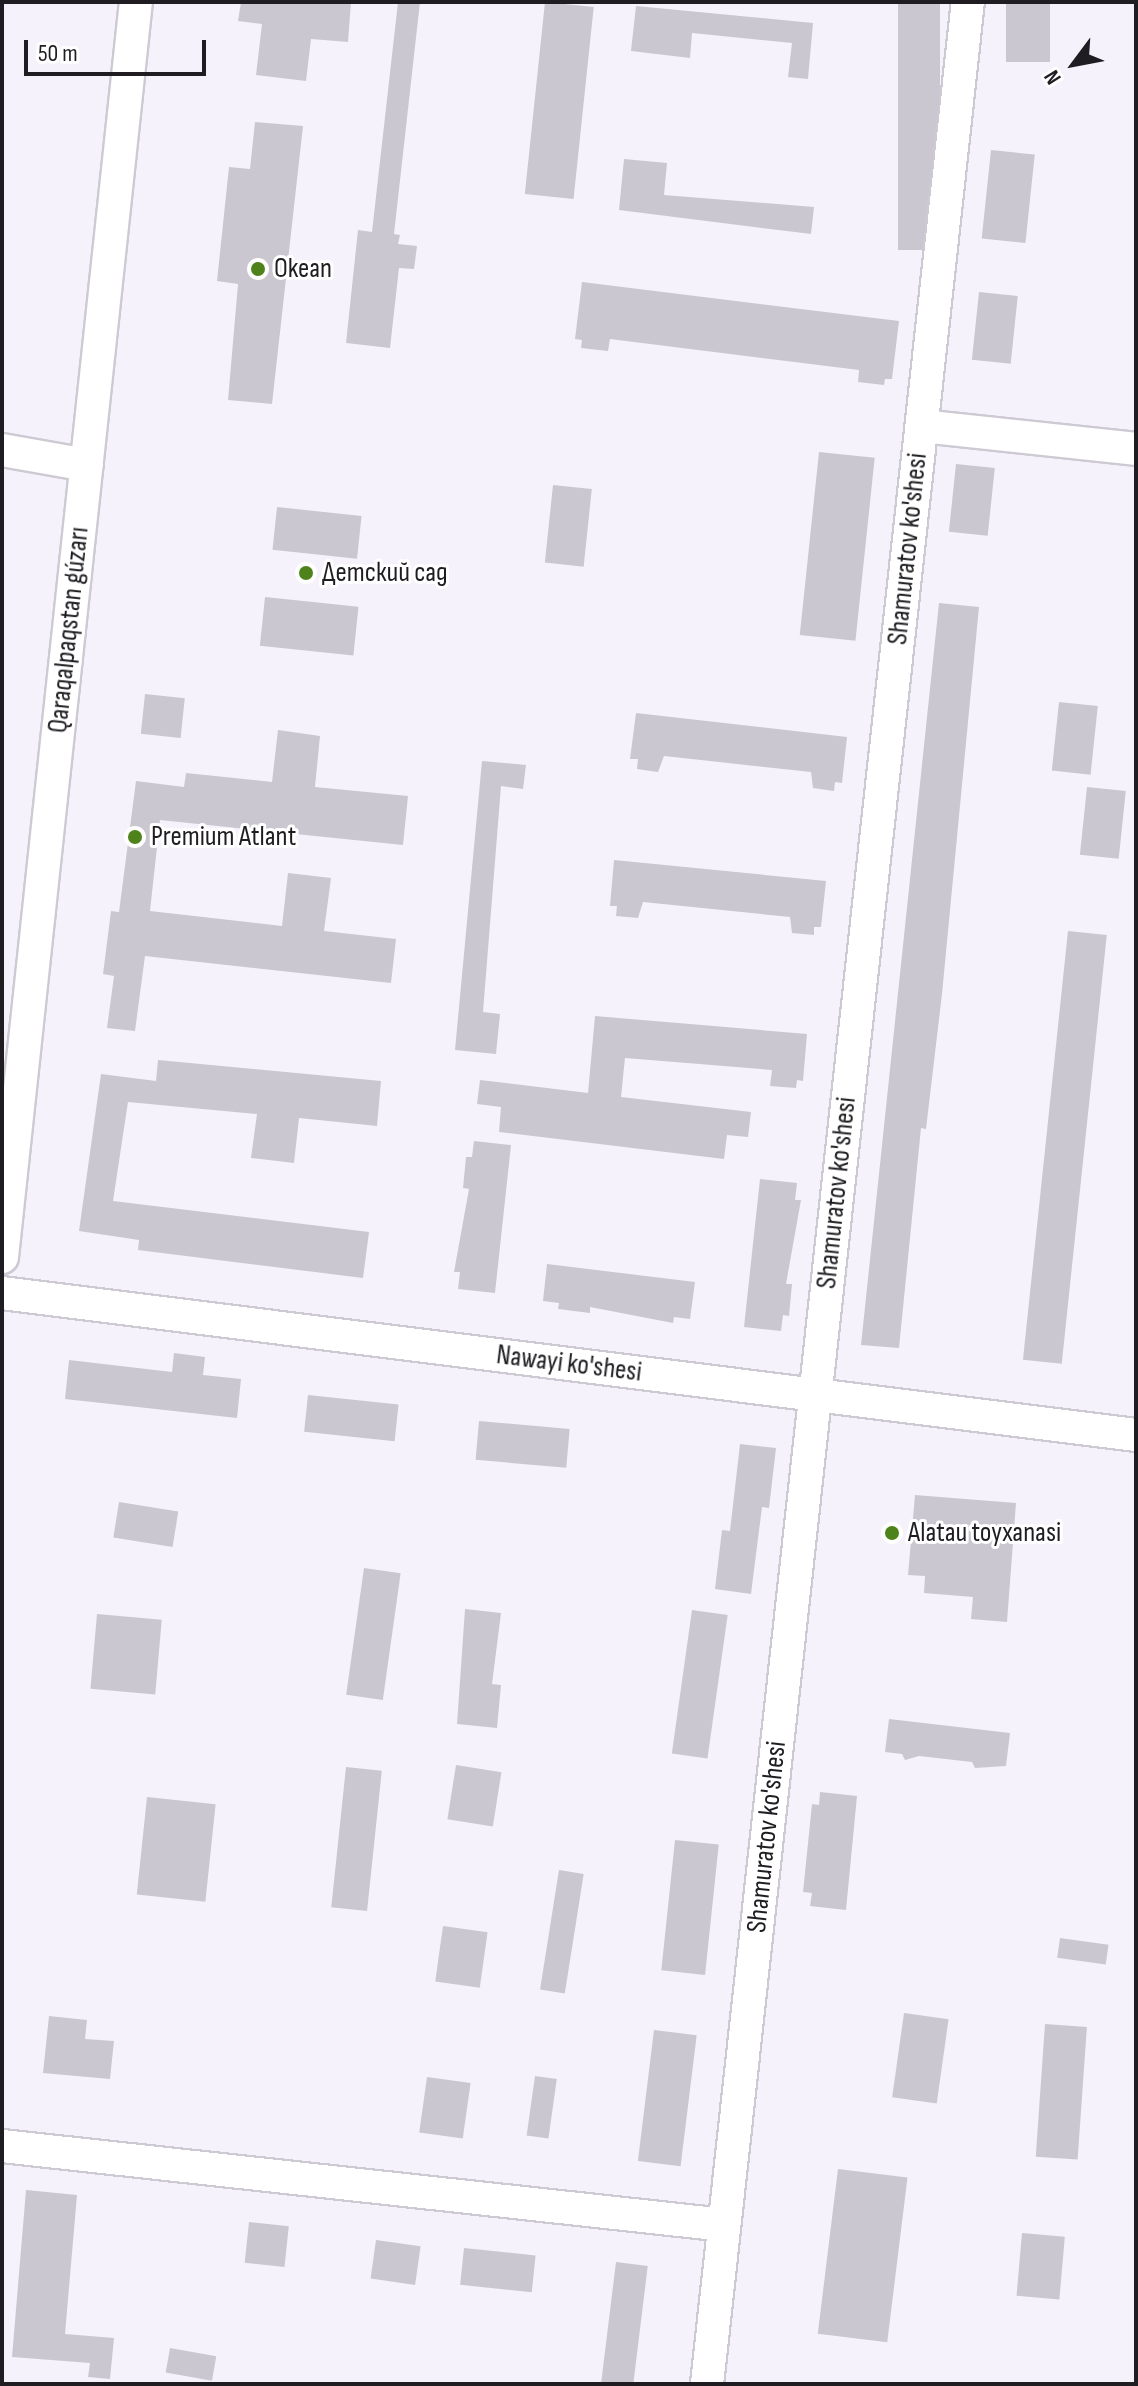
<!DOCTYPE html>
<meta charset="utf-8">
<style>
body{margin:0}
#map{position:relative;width:1138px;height:2386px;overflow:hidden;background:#f6f2fb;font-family:"Sofia Sans Condensed",sans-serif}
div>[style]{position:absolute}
.building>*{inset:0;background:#cbc7d0;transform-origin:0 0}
.roads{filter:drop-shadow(2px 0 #cecad3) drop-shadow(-2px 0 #cecad3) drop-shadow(0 2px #cecad3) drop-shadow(0 -2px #cecad3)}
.minor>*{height:32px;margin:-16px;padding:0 16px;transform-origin:16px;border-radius:16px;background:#fff}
.dots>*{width:22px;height:22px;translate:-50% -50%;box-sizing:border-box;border:4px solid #fff;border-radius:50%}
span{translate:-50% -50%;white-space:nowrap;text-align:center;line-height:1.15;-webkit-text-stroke:6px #fff;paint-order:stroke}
.poi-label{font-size:28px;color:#1f1d21}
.left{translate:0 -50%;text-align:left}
.street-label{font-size:28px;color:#1f1d21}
.frame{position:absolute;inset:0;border:4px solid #1f1d21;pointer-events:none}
.north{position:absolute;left:1034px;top:24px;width:80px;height:80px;-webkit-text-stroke:6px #fff;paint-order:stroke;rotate:238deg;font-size:22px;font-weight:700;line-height:32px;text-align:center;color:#1f1d21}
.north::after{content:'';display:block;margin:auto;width:28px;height:36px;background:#1f1d21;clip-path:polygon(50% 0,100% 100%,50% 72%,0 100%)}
.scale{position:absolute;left:24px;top:40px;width:182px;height:36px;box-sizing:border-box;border:4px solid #1f1d21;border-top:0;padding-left:10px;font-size:24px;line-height:28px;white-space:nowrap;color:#1f1d21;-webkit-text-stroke:6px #fff;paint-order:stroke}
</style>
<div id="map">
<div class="building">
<div style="clip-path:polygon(241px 2px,351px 2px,348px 42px,311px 39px,306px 81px,256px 75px,262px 24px,238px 21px)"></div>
<div style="clip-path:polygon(398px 2px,420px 2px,394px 234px,400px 235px,398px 244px,417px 246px,414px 269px,399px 268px,390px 348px,346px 343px,358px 230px,372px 232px)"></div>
<div style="left:545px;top:2px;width:49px;height:193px;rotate:6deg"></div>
<div style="left:898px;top:2px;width:42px;height:248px"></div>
<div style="left:1006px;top:2px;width:44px;height:60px"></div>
<div style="clip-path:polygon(636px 6px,813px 23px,808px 79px,788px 77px,792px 43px,692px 33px,690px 58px,631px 51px)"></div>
<div style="clip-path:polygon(255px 122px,303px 126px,272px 404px,228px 400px,238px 284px,217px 281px,229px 167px,250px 169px)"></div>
<div style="left:991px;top:150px;width:44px;height:89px;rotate:6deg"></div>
<div style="clip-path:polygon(624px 159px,667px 163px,664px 195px,814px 207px,811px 234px,619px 210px)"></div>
<div style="clip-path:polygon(582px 282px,899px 321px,892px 379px,885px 379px,884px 385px,858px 382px,859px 370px,610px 339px,608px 351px,581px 348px,582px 340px,575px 339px)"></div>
<div style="left:979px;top:292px;width:39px;height:68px;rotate:6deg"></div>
<div style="left:819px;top:452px;width:56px;height:184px;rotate:6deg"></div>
<div style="left:956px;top:464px;width:39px;height:68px;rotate:6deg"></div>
<div style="left:553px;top:485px;width:39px;height:78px;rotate:6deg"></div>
<div style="left:277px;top:507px;width:85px;height:43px;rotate:6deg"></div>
<div style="left:265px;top:597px;width:94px;height:49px;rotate:6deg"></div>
<div style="clip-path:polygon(939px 603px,979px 607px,942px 994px,926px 1129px,921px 1128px,899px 1348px,861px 1345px)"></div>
<div style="left:145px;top:694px;width:40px;height:40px;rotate:6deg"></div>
<div style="left:1059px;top:702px;width:39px;height:69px;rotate:6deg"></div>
<div style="clip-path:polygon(636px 713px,847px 737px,842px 783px,835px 782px,834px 791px,813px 788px,811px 772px,664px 756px,658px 772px,637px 769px,638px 759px,630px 759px)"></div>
<div style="clip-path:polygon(278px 730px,320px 736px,315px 787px,408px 796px,403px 845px,160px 820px,150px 911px,282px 926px,288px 873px,331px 878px,324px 931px,396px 939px,391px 983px,145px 956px,135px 1031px,107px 1028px,114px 976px,103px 974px,111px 911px,119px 912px,136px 781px,184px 787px,186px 773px,272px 782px)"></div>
<div style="clip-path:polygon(482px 761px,526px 765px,523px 789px,501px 786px,483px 1012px,500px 1014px,496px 1054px,455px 1050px)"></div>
<div style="left:1087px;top:787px;width:39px;height:68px;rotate:6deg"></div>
<div style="clip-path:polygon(614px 860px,826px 881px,821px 927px,814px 927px,814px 935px,792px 933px,790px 917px,643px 902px,638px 918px,616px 916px,617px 906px,610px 906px)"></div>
<div style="left:1068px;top:931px;width:39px;height:431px;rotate:6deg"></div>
<div style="clip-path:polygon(595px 1016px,807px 1034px,803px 1081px,797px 1080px,796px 1088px,770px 1086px,772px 1070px,625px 1058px,621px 1097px,751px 1112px,748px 1137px,727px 1135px,724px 1159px,499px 1132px,501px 1107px,477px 1104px,480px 1080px,588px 1093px)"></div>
<div style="clip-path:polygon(158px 1060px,381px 1081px,377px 1126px,299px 1118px,294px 1163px,251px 1158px,257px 1114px,128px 1102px,113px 1201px,369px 1232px,363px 1278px,138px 1250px,139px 1240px,79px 1231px,101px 1074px,156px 1081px)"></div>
<div style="clip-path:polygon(474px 1141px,511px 1145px,495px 1293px,458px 1289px,460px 1272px,454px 1272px,469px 1189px,463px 1188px,466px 1157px,472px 1157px)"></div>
<div style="clip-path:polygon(760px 1179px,797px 1183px,795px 1200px,801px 1200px,786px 1284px,792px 1284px,789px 1316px,783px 1315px,781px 1331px,744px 1327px)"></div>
<div style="clip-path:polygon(547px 1264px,695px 1282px,690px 1319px,674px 1317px,673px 1323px,590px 1307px,590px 1313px,558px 1309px,559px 1303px,543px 1301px)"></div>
<div style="clip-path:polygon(174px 1353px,205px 1357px,203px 1375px,241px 1379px,237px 1418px,65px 1399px,69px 1360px,172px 1372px)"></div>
<div style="left:308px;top:1395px;width:91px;height:37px;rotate:6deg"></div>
<div style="left:479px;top:1421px;width:91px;height:39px;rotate:5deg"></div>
<div style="clip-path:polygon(740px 1444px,776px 1448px,769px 1508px,762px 1507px,751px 1594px,715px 1589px,722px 1530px,730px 1531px)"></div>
<div style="clip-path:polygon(915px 1495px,1016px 1503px,1007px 1622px,971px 1619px,973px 1597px,924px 1593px,925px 1576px,908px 1575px)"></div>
<div style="left:119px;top:1502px;width:60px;height:36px;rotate:9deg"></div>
<div style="left:364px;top:1568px;width:37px;height:128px;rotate:8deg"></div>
<div style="clip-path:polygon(465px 1609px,501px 1613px,492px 1684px,501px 1685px,497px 1728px,457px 1724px)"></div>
<div style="left:692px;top:1610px;width:36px;height:145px;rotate:8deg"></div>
<div style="left:97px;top:1614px;width:65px;height:75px;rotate:5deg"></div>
<div style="clip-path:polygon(889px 1719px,1010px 1733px,1006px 1766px,975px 1768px,972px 1762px,919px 1756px,905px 1760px,902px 1754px,885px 1752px)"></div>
<div style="left:456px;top:1765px;width:46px;height:55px;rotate:9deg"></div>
<div style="left:346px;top:1767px;width:36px;height:141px;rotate:6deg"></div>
<div style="clip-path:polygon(820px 1792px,857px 1796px,846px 1910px,810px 1906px,812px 1893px,803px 1892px,812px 1804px,819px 1805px)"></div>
<div style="left:147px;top:1797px;width:69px;height:98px;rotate:6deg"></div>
<div style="left:675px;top:1840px;width:44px;height:131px;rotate:6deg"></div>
<div style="left:559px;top:1870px;width:25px;height:121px;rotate:9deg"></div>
<div style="left:443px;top:1926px;width:45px;height:56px;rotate:8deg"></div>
<div style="left:1060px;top:1938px;width:49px;height:20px;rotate:8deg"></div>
<div style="left:904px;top:2013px;width:45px;height:85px;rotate:8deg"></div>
<div style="clip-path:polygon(49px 2016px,87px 2020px,85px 2039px,114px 2041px,110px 2079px,43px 2073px)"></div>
<div style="left:1045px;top:2024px;width:42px;height:133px;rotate:4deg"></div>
<div style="left:654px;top:2030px;width:43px;height:132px;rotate:7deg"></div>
<div style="left:535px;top:2076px;width:22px;height:60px;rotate:8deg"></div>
<div style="left:427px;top:2077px;width:44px;height:56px;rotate:8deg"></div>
<div style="left:838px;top:2169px;width:70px;height:166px;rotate:7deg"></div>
<div style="clip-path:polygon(26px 2190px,77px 2195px,65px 2334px,114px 2338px,110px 2379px,88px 2377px,90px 2363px,12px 2357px)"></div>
<div style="left:249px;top:2222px;width:40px;height:41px;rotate:6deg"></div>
<div style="left:1022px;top:2233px;width:43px;height:63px;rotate:5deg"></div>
<div style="left:376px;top:2240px;width:45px;height:39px;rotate:8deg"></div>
<div style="left:464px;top:2248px;width:72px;height:37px;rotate:6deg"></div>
<div style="left:616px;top:2262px;width:32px;height:123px;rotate:7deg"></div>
<div style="left:170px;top:2348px;width:47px;height:25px;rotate:10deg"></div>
</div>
<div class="roads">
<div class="minor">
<div style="left:922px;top:426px;width:215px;rotate:6.1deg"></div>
<div style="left:2px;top:450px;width:86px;rotate:10deg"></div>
<div style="left:2px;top:1257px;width:1262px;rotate:-83.91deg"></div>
<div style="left:2px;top:1293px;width:1143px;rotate:7.14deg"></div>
<div style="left:2px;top:2146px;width:726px;rotate:6.24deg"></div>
<div style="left:707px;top:2384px;width:2396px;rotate:-83.75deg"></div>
</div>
</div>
<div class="dots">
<div style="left:258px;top:269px;background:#4e831b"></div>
<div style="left:306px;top:573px;background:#4e831b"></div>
<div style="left:135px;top:837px;background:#4e831b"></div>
<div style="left:892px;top:1533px;background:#4e831b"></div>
</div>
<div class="poi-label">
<span class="left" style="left:274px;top:269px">Okean</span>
<span class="left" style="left:322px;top:573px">Детский сад</span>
<span class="left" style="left:151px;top:837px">Premium Atlant</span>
<span class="left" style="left:908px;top:1533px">Alatau toyxanasi</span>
</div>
<div class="street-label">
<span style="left:908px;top:549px;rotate:-84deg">Shamuratov ko'shesi</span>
<span style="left:69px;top:630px;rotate:-84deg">Qaraqalpaqstan gúzarı</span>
<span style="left:837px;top:1193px;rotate:-84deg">Shamuratov ko'shesi</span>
<span style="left:569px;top:1364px;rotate:7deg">Nawayi ko'shesi</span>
<span style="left:767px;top:1837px;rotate:-84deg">Shamuratov ko'shesi</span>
</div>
<div class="frame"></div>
<div class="north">N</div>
<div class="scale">50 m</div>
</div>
